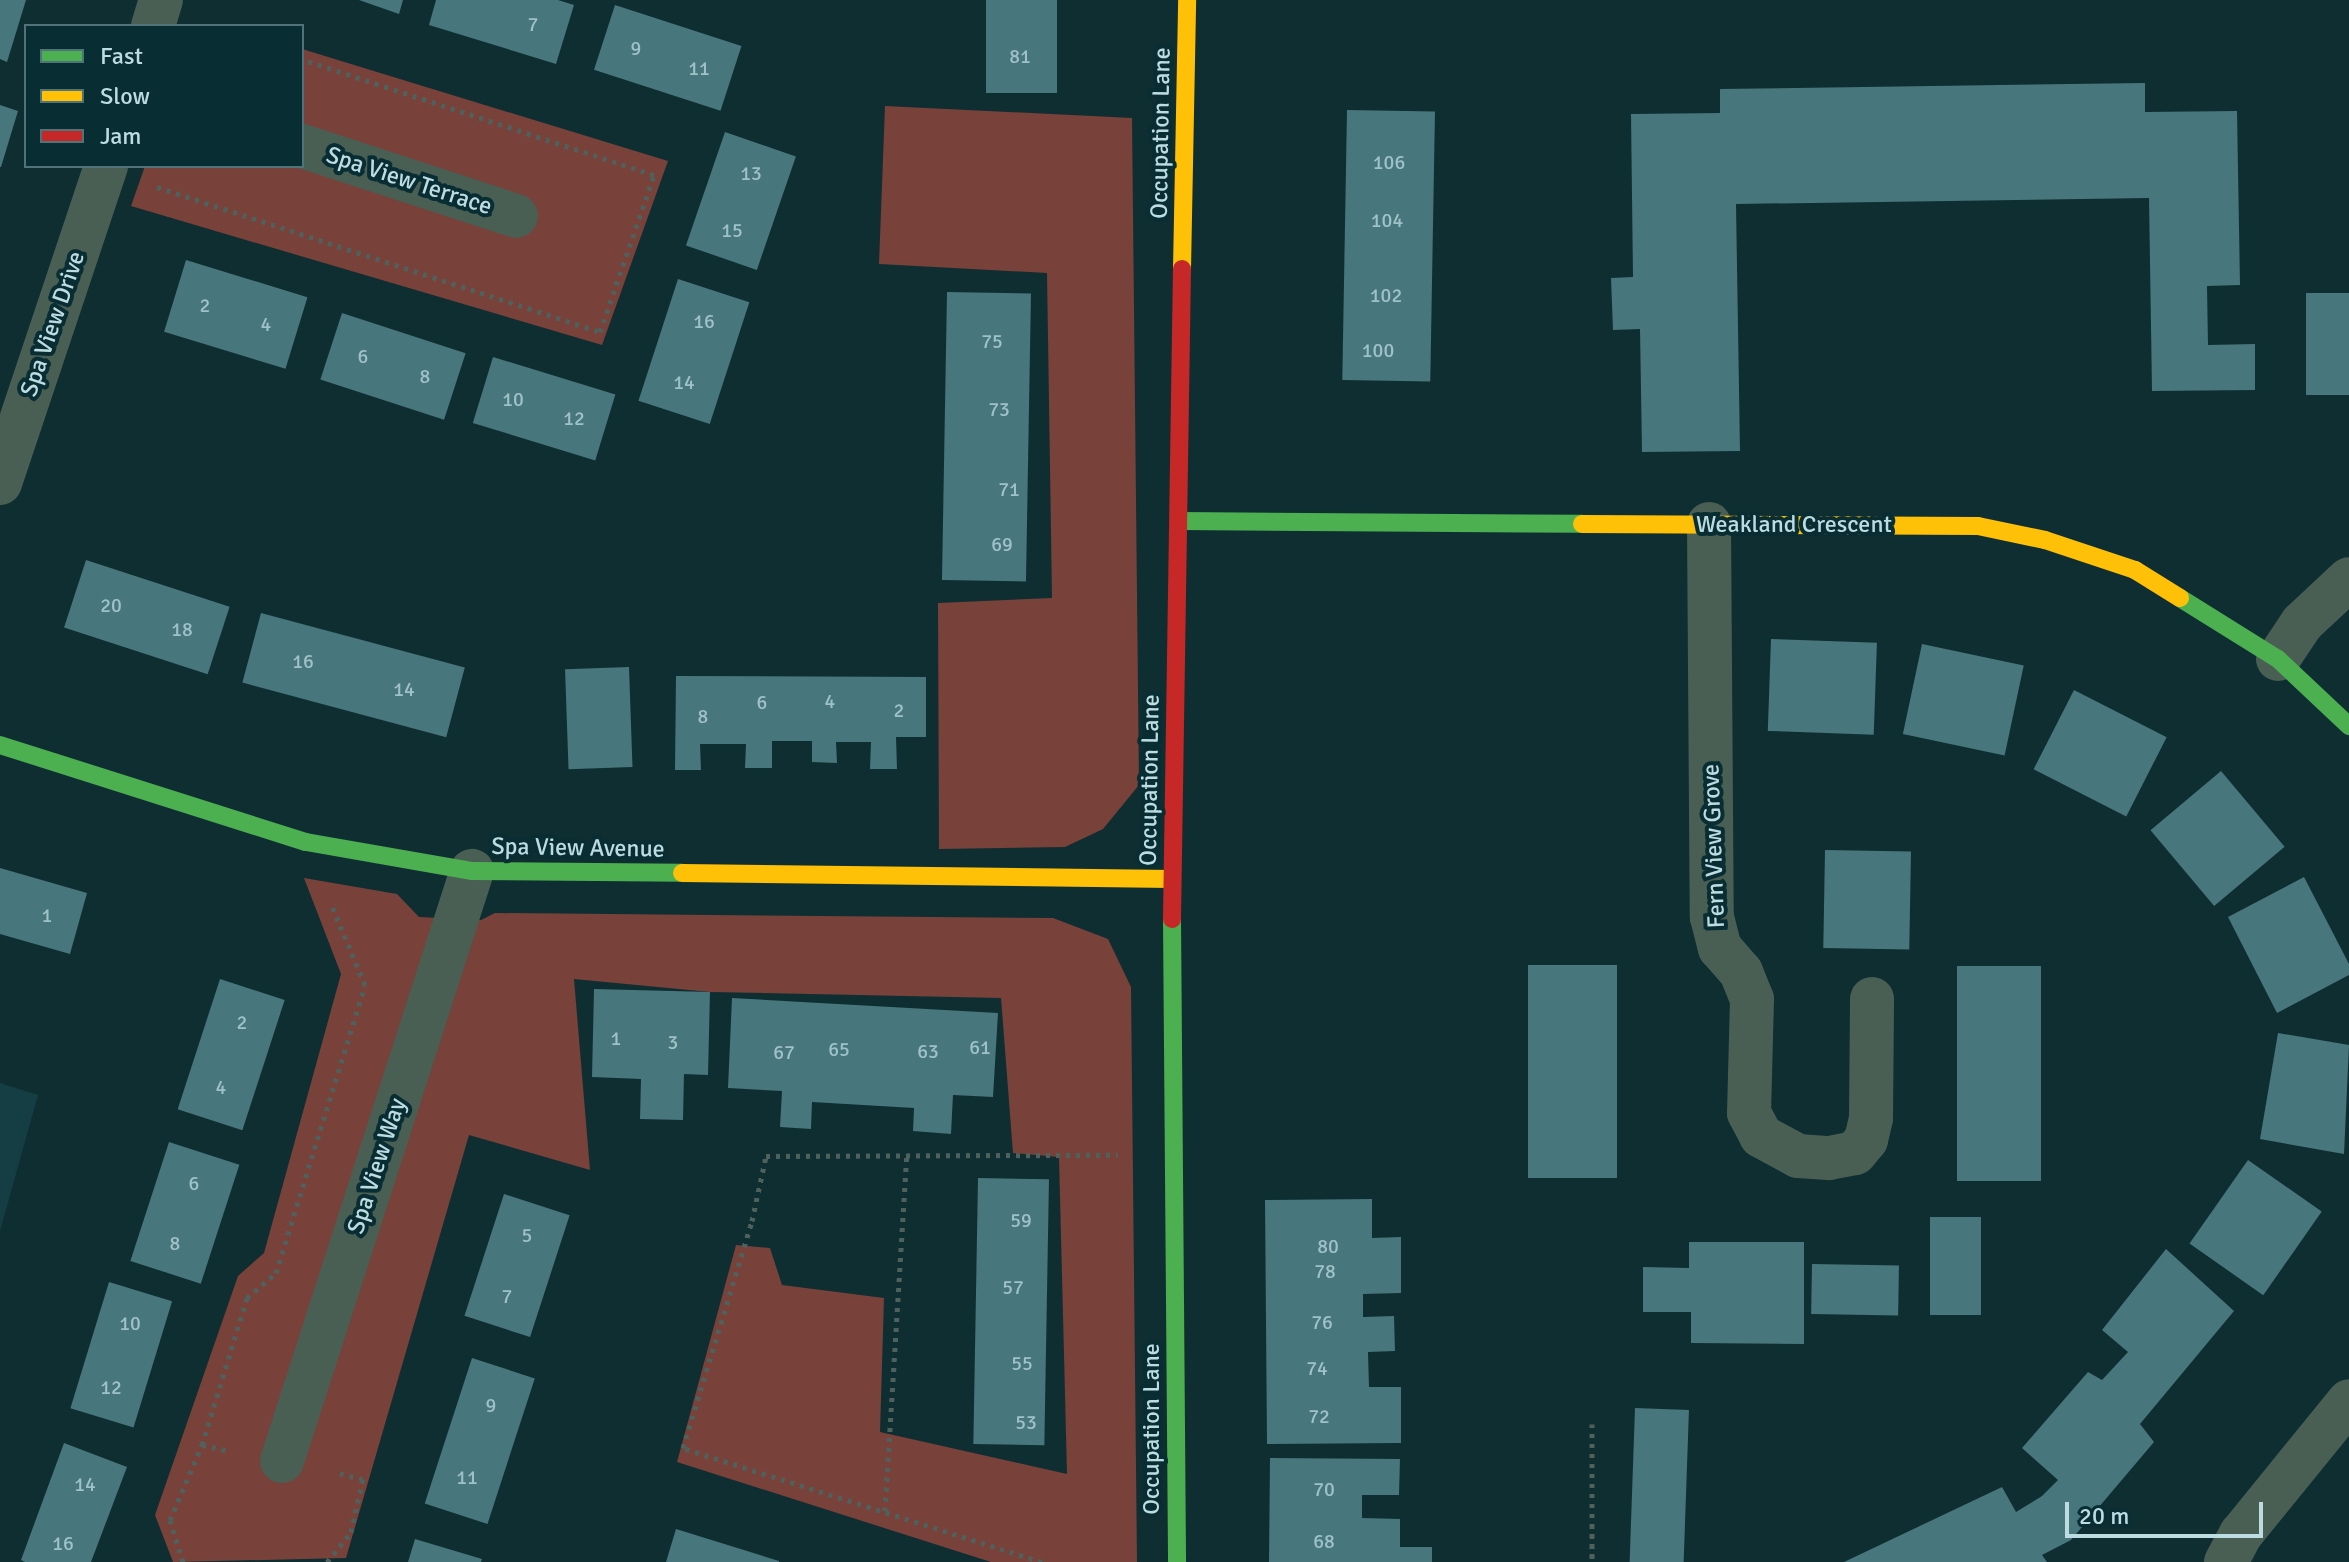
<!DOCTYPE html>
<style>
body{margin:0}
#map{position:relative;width:2349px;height:1562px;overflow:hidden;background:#0f2e32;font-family:Signika,sans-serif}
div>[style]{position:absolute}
.built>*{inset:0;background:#153e44}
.green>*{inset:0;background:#78413a}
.building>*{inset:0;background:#47767c;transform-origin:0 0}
.path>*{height:5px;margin-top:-2.5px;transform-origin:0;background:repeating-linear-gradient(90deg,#4e615c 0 4px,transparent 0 10px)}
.street>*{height:44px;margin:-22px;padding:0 22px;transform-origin:22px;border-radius:22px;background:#4a5f53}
.fast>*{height:18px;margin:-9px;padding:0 9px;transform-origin:9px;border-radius:9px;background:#4caf50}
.slow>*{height:18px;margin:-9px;padding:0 9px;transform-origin:9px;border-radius:9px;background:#ffc107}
.jam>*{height:18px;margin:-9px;padding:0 9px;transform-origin:9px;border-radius:9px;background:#c62828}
span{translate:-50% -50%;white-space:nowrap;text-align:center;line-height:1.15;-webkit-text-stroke:8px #082d33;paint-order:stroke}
.number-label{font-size:20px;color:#9fc2c8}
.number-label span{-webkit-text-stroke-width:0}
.street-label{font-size:24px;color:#bcdce2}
.legend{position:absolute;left:24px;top:24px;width:280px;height:144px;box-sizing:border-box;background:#082d33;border:2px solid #507379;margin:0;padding:10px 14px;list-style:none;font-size:24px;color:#bcdce2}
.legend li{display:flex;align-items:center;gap:16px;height:40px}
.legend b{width:40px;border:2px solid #507379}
.scale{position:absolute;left:2065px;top:1502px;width:198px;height:36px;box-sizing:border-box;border:4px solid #bcdce2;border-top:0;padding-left:10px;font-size:24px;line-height:28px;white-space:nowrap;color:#bcdce2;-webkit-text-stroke:6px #082d33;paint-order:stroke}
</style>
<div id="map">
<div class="built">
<div style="clip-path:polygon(0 1083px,38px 1095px,0 1231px)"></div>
</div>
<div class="green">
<div style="clip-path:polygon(302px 49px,668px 161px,602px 345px,131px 206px,145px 166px,302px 166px)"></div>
<div style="clip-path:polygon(885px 106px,1132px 118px,1139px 785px,1103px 829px,1065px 847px,939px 849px,938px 603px,1052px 598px,1047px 273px,879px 264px)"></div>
<div style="clip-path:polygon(304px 878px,397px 894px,419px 917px,481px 920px,495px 913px,1053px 918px,1108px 939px,1131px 987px,1137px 1562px,991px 1562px,677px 1462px,736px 1245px,770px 1248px,782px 1285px,884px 1298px,880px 1432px,1067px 1474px,1059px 1157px,1013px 1153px,1001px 998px,710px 992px,574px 979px,590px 1170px,469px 1135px,346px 1558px,173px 1562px,155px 1515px,238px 1276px,264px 1253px,341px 974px)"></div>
</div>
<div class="building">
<div style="clip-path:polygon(0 0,26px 0,7px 62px,0 59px)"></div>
<div style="clip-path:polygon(359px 0,403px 0,399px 14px)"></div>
<div style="clip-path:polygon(436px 0,558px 0,574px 5px,556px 64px,429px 25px)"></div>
<div style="left:986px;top:0;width:71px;height:93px"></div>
<div style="left:615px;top:5px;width:133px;height:68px;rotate:18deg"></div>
<div style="clip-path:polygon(2145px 83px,2145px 112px,2237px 111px,2240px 285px,2207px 286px,2208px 345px,2255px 344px,2255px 390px,2152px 391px,2149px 198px,1736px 204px,1740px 451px,1642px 452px,1640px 329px,1613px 330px,1611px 278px,1633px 277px,1631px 114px,1720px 113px,1720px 89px)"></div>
<div style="clip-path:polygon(0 105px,18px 111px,1px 167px,0 167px)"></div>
<div style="left:1347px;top:110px;width:88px;height:270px;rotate:1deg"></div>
<div style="left:725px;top:132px;width:75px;height:120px;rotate:19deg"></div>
<div style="left:186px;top:260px;width:127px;height:75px;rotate:17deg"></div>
<div style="left:678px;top:279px;width:75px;height:128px;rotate:18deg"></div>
<div style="left:947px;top:292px;width:84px;height:288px;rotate:1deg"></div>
<div style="left:2306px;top:293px;width:43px;height:102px"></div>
<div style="left:342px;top:313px;width:130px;height:70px;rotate:18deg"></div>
<div style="left:493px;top:357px;width:128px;height:69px;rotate:17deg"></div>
<div style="left:86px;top:560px;width:151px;height:71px;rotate:18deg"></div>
<div style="left:261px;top:613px;width:211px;height:72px;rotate:15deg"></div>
<div style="left:1771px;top:639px;width:106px;height:92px;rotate:2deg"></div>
<div style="left:1922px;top:644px;width:104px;height:92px;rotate:12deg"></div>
<div style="left:629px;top:667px;width:100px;height:64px;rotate:88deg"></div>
<div style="clip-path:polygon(676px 676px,926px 677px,926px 737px,896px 737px,897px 769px,870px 769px,871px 742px,836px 742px,837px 763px,812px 762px,812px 741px,772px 741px,772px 768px,745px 768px,746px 744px,700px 744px,701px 770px,675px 770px)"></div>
<div style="left:2074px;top:690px;width:104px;height:89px;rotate:27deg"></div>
<div style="left:2221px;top:771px;width:99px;height:92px;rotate:50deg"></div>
<div style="left:1825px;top:850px;width:86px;height:98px;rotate:1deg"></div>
<div style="clip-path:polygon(0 868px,87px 893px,70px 954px,0 934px)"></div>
<div style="clip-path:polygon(2304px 877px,2349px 964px,2349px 975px,2277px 1013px,2228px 917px)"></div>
<div style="left:1528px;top:965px;width:89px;height:213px"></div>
<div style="left:1957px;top:966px;width:84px;height:215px"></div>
<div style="left:220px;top:979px;width:68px;height:137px;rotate:18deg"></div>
<div style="clip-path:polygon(594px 989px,710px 992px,708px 1075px,684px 1074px,683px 1120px,640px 1119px,641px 1079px,592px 1077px)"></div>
<div style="clip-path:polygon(732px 998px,998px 1013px,993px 1097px,953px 1095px,951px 1134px,913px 1131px,914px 1108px,812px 1102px,811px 1129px,780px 1127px,782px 1091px,728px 1088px)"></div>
<div style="clip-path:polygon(2278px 1033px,2349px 1045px,2344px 1154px,2260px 1139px)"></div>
<div style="left:169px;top:1142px;width:74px;height:125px;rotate:18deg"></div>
<div style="left:2248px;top:1160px;width:90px;height:102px;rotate:35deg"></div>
<div style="left:978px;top:1178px;width:71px;height:266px;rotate:1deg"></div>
<div style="left:504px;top:1194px;width:69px;height:128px;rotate:18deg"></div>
<div style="clip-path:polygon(1372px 1199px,1372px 1238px,1401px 1237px,1401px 1293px,1363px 1294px,1363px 1317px,1394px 1316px,1395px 1351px,1368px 1352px,1369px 1387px,1401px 1387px,1401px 1443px,1267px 1444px,1265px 1200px)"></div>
<div style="left:1930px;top:1217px;width:51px;height:98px"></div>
<div style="clip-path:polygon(1689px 1242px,1804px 1242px,1804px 1344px,1691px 1343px,1691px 1312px,1643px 1312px,1643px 1267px,1689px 1268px)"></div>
<div style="clip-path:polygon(2166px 1249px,2234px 1311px,2140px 1424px,2154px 1442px,2071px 1540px,2042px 1555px,2047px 1562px,1844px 1562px,2002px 1487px,2016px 1512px,2042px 1496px,2058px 1480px,2022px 1448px,2088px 1372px,2102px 1380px,2128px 1352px,2102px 1330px)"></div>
<div style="left:1812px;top:1264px;width:87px;height:50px;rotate:1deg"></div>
<div style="left:109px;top:1282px;width:66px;height:132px;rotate:17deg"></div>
<div style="left:472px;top:1358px;width:66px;height:153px;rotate:18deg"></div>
<div style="left:1635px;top:1408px;width:54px;height:154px;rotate:2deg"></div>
<div style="clip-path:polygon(64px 1443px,127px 1467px,91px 1562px,25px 1562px,21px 1560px)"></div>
<div style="clip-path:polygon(1270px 1458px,1400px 1459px,1399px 1495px,1362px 1495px,1362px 1518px,1400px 1519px,1400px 1547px,1432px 1547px,1432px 1562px,1269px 1562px)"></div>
<div style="clip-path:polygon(676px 1529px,779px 1561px,779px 1562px,666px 1562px)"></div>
<div style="clip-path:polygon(415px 1539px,482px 1559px,481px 1562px,408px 1562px)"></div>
</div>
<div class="path">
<div style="left:157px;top:187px;width:466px;rotate:18.1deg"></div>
<div style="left:600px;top:332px;width:166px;rotate:-71deg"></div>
<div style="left:654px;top:175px;width:371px;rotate:-161.8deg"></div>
<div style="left:1592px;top:1424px;width:138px;rotate:90deg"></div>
<div style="left:202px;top:1445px;width:25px;rotate:12deg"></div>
<div style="left:885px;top:1511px;width:357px;rotate:-86.5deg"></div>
<div style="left:183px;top:1562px;width:44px;rotate:-107.2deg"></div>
<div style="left:170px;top:1520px;width:82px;rotate:-66.9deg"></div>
<div style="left:202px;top:1445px;width:154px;rotate:-73deg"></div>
<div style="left:247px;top:1298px;width:38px;rotate:-41deg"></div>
<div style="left:276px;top:1273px;width:301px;rotate:-72.8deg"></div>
<div style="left:365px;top:985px;width:86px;rotate:-112.7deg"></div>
<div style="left:327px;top:1562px;width:38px;rotate:-51deg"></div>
<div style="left:351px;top:1532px;width:54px;rotate:-77.2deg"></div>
<div style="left:363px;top:1479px;width:27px;rotate:-167deg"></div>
<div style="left:1042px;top:1562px;width:377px;rotate:-162.4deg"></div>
<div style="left:683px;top:1448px;width:237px;rotate:-73.1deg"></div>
<div style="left:752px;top:1221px;width:66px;rotate:-77.8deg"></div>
<div style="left:766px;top:1156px;width:352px;rotate:-0.2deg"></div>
</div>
<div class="street">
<div style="left:153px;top:26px;width:27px;rotate:-73deg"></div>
<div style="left:302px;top:146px;width:225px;rotate:18.1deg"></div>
<div style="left:0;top:483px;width:334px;rotate:-71.5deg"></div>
<div style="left:1709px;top:524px;width:393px;rotate:89.6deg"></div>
<div style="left:1712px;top:917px;width:32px;rotate:76deg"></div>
<div style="left:1720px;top:948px;width:32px;rotate:49deg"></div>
<div style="left:1741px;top:972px;width:29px;rotate:68deg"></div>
<div style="left:1752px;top:999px;width:114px;rotate:91.5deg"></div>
<div style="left:1749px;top:1113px;width:26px;rotate:62deg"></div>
<div style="left:1761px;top:1136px;width:42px;rotate:28.4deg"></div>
<div style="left:1798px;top:1156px;width:31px;rotate:4deg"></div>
<div style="left:1829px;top:1158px;width:26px;rotate:-11deg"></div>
<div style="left:1855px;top:1153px;width:17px;rotate:-50deg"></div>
<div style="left:1866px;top:1140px;width:23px;rotate:-77deg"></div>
<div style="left:1871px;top:1118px;width:119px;rotate:-89.5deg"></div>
<div style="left:2278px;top:659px;width:43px;rotate:-56.3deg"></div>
<div style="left:2302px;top:623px;width:64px;rotate:-43.1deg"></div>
<div style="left:282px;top:1461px;width:620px;rotate:-72.15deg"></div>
<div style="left:2226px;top:1562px;width:32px;rotate:-62deg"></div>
<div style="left:2241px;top:1534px;width:171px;rotate:-50.9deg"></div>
</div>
<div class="fast">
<div style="left:1180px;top:521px;width:402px;rotate:0.4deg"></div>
<div style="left:2180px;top:598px;width:115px;rotate:31.9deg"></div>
<div style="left:2278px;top:659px;width:98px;rotate:43.3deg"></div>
<div style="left:0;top:745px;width:321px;rotate:17.6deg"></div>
<div style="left:306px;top:842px;width:169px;rotate:9.9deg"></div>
<div style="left:472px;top:871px;width:210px;rotate:0.5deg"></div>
<div style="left:1172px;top:919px;width:643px;rotate:89.55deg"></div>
</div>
<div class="slow">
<div style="left:1182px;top:269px;width:269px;rotate:-88.9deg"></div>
<div style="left:1582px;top:524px;width:396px;rotate:0.3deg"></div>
<div style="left:1978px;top:526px;width:68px;rotate:11.8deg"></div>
<div style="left:2045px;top:540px;width:95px;rotate:18.4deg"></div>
<div style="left:2135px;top:570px;width:53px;rotate:31.9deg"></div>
<div style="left:682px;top:873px;width:490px;rotate:0.7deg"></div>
</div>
<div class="jam">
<div style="left:1172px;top:919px;width:650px;rotate:-89.12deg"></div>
</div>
<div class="number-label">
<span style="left:533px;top:24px">7</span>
<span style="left:636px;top:48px">9</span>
<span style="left:1020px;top:56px">81</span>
<span style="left:699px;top:68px">11</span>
<span style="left:1389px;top:162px">106</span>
<span style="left:751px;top:173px">13</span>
<span style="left:1387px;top:220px">104</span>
<span style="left:732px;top:230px">15</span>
<span style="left:1386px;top:295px">102</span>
<span style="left:205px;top:305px">2</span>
<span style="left:704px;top:321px">16</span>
<span style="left:266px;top:324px">4</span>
<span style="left:992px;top:341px">75</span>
<span style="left:1378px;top:350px">100</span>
<span style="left:363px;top:356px">6</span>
<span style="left:425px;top:376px">8</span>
<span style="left:684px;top:382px">14</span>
<span style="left:513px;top:399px">10</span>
<span style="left:999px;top:409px">73</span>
<span style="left:574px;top:418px">12</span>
<span style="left:1009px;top:489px">71</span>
<span style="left:1002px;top:544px">69</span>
<span style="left:111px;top:605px">20</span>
<span style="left:182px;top:629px">18</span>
<span style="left:303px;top:661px">16</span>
<span style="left:404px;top:689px">14</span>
<span style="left:830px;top:701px">4</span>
<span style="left:762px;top:702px">6</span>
<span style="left:899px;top:710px">2</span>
<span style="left:703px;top:716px">8</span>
<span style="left:47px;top:915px">1</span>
<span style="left:242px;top:1022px">2</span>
<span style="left:616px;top:1038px">1</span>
<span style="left:673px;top:1042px">3</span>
<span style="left:980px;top:1047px">61</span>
<span style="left:839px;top:1049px">65</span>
<span style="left:928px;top:1051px">63</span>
<span style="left:784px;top:1052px">67</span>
<span style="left:221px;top:1087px">4</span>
<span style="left:194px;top:1183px">6</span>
<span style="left:1021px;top:1220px">59</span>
<span style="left:527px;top:1235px">5</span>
<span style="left:175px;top:1243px">8</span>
<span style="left:1328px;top:1246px">80</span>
<span style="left:1325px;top:1271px">78</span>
<span style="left:1013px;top:1287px">57</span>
<span style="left:507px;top:1296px">7</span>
<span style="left:1322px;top:1322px">76</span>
<span style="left:130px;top:1323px">10</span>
<span style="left:1022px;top:1363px">55</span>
<span style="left:1317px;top:1368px">74</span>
<span style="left:111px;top:1387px">12</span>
<span style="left:491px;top:1405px">9</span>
<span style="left:1319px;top:1416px">72</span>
<span style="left:1026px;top:1422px">53</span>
<span style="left:467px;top:1477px">11</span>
<span style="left:85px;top:1484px">14</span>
<span style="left:1324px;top:1489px">70</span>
<span style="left:1324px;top:1541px">68</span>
<span style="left:63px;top:1543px">16</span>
</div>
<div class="street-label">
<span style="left:1161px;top:133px;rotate:-89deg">Occupation Lane</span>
<span style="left:409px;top:181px;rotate:18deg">Spa View Terrace</span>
<span style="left:53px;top:324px;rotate:-71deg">Spa View Drive</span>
<span style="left:1794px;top:525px">Weakland Crescent</span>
<span style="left:1150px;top:780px;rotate:-89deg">Occupation Lane</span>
<span style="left:1714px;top:846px;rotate:-92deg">Fern View Grove</span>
<span style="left:578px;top:848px;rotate:1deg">Spa View Avenue</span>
<span style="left:377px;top:1166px;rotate:-72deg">Spa View Way</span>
<span style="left:1152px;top:1429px;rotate:-90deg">Occupation Lane</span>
</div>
<ul class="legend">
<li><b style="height:10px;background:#4caf50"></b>Fast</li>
<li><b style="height:10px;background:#ffc107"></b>Slow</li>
<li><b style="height:10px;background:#c62828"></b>Jam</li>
</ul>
<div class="scale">20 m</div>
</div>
